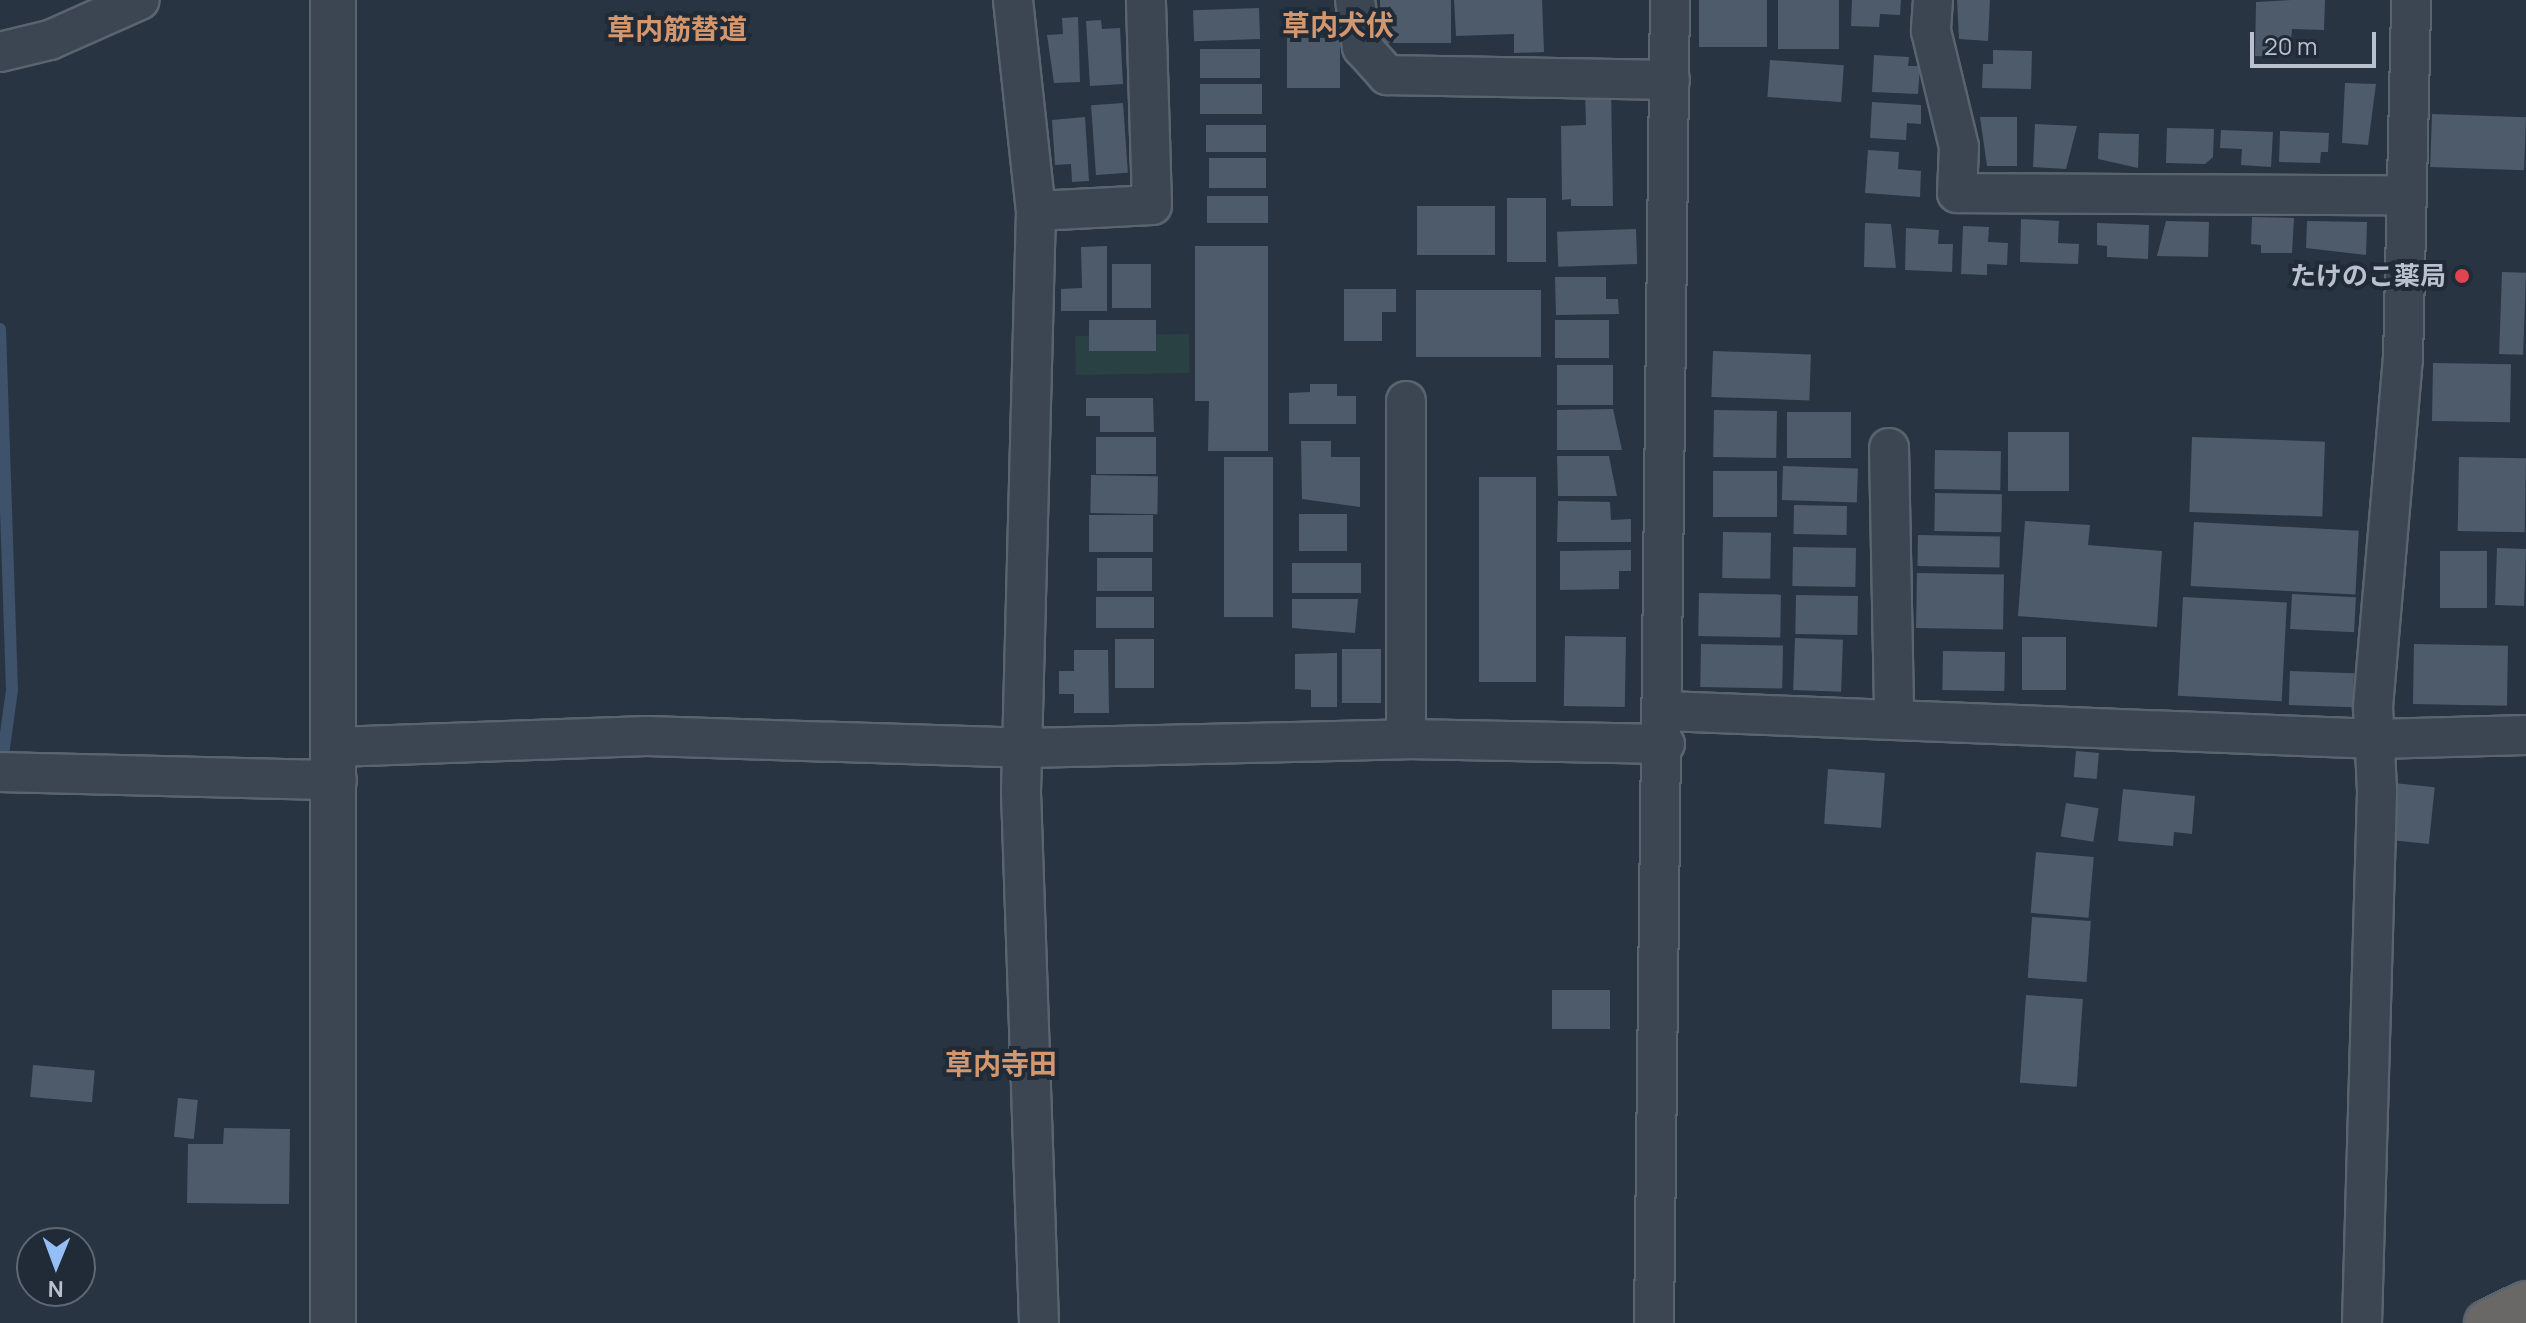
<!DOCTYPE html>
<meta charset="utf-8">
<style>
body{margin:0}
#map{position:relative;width:2526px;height:1323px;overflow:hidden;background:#283442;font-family:Manrope,"Noto Sans JP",sans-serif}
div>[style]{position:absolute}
.green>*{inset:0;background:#2a4143;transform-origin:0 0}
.stream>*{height:12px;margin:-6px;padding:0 6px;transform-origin:6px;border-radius:6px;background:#3e526b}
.building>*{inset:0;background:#4e5b6b;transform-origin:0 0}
.roads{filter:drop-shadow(2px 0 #5a646f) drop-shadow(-2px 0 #5a646f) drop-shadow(0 2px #5a646f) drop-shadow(0 -2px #5a646f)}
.minor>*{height:38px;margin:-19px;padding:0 19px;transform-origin:19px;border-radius:19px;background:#3c4652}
.tertiary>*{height:44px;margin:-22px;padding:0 22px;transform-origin:22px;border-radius:22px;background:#3c4652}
.trunk>*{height:44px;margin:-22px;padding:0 22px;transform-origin:22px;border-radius:22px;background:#696866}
.dots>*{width:22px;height:22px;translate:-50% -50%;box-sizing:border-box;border:4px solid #212b38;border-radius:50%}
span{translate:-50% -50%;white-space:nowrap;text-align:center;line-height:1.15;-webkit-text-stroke:8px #212b38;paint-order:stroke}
.poi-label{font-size:26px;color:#b9c1cc;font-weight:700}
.right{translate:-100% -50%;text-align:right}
.neighbourhood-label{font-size:28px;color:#d4966d;font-weight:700}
.north{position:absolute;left:16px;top:1227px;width:80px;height:80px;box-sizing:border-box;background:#212b38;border:2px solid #5e6773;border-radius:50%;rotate:181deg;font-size:22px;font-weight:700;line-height:32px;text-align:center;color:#b9c1cc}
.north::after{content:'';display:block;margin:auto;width:28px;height:36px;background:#95bdf6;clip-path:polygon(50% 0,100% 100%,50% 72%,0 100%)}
.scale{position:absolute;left:2250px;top:32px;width:126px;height:36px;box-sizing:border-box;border:4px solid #b9c1cc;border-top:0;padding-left:10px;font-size:24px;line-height:28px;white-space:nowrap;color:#b9c1cc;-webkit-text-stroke:6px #212b38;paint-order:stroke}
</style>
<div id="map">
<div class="green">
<div style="left:1189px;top:334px;width:39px;height:114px;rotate:89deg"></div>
</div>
<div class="stream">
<div style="left:0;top:329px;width:361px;rotate:88.1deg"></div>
<div style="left:12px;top:690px;width:80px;rotate:97.9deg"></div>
</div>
<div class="building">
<div style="left:1380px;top:0;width:71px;height:43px"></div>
<div style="clip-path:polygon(1454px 0,1542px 0,1544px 52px,1514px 53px,1514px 34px,1456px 36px)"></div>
<div style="left:1699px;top:0;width:68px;height:47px"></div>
<div style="left:1778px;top:0;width:61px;height:49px"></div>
<div style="clip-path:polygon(1852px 0,1901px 0,1900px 15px,1880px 14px,1879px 27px,1851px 26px)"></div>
<div style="clip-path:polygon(1957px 0,1990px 0,1988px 41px,1959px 39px)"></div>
<div style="clip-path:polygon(2292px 0,2325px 0,2324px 30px,2292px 29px,2290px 57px,2255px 56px,2256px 2px)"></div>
<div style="left:1259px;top:8px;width:31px;height:66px;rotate:88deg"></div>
<div style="clip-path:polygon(1078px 17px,1080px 82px,1054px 83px,1047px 35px,1063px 34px,1062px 18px)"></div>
<div style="clip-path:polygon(1101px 20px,1102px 29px,1120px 28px,1123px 84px,1090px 86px,1086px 21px)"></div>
<div style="left:1287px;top:38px;width:53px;height:50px"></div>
<div style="left:1260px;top:49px;width:29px;height:60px;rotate:90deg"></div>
<div style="clip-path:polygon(1993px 50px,2032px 51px,2031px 89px,1982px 88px,1983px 64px,1993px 64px)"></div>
<div style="clip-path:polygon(1874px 55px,1909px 57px,1908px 66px,1920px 66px,1918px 94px,1872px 92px)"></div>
<div style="left:1770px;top:60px;width:74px;height:37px;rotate:4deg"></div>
<div style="clip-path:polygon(2345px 83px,2376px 84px,2368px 145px,2342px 143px)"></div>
<div style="left:1262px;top:84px;width:30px;height:62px;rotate:90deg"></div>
<div style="clip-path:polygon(1611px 86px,1613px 206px,1571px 206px,1571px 199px,1562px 200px,1561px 126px,1586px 125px,1585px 91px)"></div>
<div style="clip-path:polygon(1872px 102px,1921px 105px,1921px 124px,1907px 123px,1906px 140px,1870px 138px)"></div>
<div style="left:1123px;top:103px;width:70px;height:32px;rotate:86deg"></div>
<div style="left:2432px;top:114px;width:94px;height:53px;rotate:2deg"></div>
<div style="clip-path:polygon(1085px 117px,1089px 181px,1072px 182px,1071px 164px,1055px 165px,1052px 120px)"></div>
<div style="clip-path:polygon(1980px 117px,2017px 117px,2017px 166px,1987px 166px)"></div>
<div style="clip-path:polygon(2035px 124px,2077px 126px,2066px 169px,2033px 167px)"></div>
<div style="left:1266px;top:125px;width:27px;height:60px;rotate:90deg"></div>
<div style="clip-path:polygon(2167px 128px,2214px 129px,2213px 157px,2205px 164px,2166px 163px)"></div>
<div style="clip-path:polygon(2221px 130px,2273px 132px,2271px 167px,2241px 165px,2242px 149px,2220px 148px)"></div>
<div style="clip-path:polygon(2280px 131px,2329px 133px,2328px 152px,2321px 152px,2320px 163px,2279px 162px)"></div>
<div style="clip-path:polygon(2099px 133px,2139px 134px,2138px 168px,2098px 159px)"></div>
<div style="clip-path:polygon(1868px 150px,1899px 152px,1898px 169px,1921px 171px,1920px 197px,1865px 193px)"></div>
<div style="left:1209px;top:158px;width:57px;height:30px"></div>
<div style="left:1268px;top:196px;width:27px;height:61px;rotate:90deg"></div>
<div style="left:1507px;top:198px;width:39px;height:64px"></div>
<div style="left:1417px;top:206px;width:78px;height:49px"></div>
<div style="clip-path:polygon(2252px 217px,2294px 218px,2292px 253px,2261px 253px,2261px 245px,2251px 244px)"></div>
<div style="clip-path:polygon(2021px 219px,2059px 221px,2058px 243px,2079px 244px,2078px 264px,2020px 262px)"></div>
<div style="clip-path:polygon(2166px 221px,2209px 222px,2208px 257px,2157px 256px)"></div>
<div style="clip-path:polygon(2307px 221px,2367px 222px,2366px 255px,2306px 248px)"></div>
<div style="clip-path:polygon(1865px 223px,1891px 224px,1896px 268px,1864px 267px)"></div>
<div style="clip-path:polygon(2097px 223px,2149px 225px,2148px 259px,2107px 257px,2107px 246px,2097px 245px)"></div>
<div style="clip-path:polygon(1963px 226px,1989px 227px,1988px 242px,2008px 243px,2007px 265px,1987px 264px,1987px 275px,1961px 274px)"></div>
<div style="clip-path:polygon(1906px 228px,1939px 230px,1938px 244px,1953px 244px,1952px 272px,1905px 270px)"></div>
<div style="left:1636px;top:229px;width:35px;height:79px;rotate:88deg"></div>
<div style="clip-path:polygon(1107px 246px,1107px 311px,1061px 311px,1061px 289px,1082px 288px,1081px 247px)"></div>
<div style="clip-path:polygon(1195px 246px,1268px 246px,1268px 451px,1208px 451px,1209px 401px,1195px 401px)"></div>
<div style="left:1112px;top:264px;width:39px;height:44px"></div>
<div style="left:2502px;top:272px;width:24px;height:82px;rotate:2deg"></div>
<div style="clip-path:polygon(1555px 277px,1606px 277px,1606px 299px,1618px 299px,1619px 314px,1556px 315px)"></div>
<div style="clip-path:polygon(1344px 289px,1396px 289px,1396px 312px,1382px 312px,1382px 341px,1344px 341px)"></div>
<div style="left:1541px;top:290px;width:67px;height:125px;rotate:90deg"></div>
<div style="left:1089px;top:320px;width:67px;height:31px"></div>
<div style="left:1555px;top:320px;width:54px;height:38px"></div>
<div style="left:1713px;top:351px;width:98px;height:46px;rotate:2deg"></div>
<div style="left:2433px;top:363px;width:78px;height:58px;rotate:1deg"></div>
<div style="left:1557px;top:365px;width:56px;height:40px"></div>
<div style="clip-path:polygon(1310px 384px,1337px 384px,1337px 396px,1356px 396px,1356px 424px,1289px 424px,1289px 393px,1310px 392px)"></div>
<div style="clip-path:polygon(1086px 398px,1153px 398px,1154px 432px,1100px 432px,1100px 416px,1086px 416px)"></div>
<div style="clip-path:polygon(1613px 409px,1622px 450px,1557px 450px,1557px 410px)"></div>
<div style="left:1714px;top:410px;width:63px;height:47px;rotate:1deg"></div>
<div style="left:1787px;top:412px;width:64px;height:46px"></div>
<div style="left:2008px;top:432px;width:61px;height:59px"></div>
<div style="left:1096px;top:437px;width:60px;height:37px"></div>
<div style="left:2192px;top:437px;width:133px;height:75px;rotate:2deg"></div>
<div style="clip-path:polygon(1301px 441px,1331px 441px,1331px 457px,1360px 457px,1360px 507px,1302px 499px)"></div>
<div style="left:1935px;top:450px;width:66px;height:39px;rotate:1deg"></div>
<div style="clip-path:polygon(1557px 456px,1609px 456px,1617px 496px,1558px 496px)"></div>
<div style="left:1224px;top:457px;width:49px;height:160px"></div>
<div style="left:2459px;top:457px;width:67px;height:74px;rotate:1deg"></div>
<div style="left:1783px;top:466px;width:75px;height:34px;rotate:2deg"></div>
<div style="left:1713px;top:471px;width:64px;height:46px"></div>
<div style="left:1091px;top:475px;width:67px;height:38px;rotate:1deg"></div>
<div style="left:1479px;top:477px;width:57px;height:205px"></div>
<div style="left:1935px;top:493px;width:67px;height:38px;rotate:1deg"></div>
<div style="clip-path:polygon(1558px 501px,1610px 502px,1611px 520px,1631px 519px,1631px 542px,1557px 542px)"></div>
<div style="left:1794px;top:505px;width:53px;height:29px;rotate:1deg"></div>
<div style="left:1299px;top:514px;width:48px;height:37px"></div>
<div style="left:1089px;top:515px;width:64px;height:37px"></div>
<div style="clip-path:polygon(2025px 521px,2090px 525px,2088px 545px,2162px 551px,2157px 627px,2018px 616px)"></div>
<div style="left:2194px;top:522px;width:165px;height:64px;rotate:3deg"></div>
<div style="left:1723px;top:532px;width:48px;height:46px;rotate:1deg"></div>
<div style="left:1918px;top:535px;width:82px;height:31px;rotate:1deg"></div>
<div style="left:1793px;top:547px;width:63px;height:39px;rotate:1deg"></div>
<div style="left:2497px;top:548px;width:29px;height:57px;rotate:2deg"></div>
<div style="clip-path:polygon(1631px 550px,1631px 571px,1619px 571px,1619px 589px,1560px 590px,1560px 551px)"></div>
<div style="left:2440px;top:551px;width:47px;height:57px"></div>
<div style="left:1152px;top:558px;width:33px;height:55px;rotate:90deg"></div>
<div style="left:1361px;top:563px;width:30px;height:69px;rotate:90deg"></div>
<div style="left:1917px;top:573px;width:87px;height:55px;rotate:1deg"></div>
<div style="left:1699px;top:593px;width:82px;height:43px;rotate:1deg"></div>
<div style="left:2292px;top:594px;width:64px;height:35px;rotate:3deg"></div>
<div style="left:1796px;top:595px;width:62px;height:39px;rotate:1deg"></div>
<div style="left:1154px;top:597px;width:31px;height:58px;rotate:90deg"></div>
<div style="left:2183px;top:597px;width:104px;height:99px;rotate:3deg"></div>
<div style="clip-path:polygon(1292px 599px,1358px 599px,1355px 633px,1292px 628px)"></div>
<div style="left:1565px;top:636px;width:61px;height:70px;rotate:1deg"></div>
<div style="left:2022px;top:637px;width:44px;height:53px"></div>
<div style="left:1795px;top:638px;width:48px;height:52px;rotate:2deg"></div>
<div style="left:1154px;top:639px;width:49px;height:39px;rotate:90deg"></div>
<div style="left:1701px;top:644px;width:82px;height:43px;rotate:1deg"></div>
<div style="left:2414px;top:644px;width:94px;height:60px;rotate:1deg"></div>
<div style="left:1342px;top:649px;width:39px;height:54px"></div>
<div style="clip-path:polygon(1074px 650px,1108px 650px,1109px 713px,1074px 713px,1074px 694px,1059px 694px,1059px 671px,1074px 671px)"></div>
<div style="left:1943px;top:651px;width:62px;height:39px;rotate:1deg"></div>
<div style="clip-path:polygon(1337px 653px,1337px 707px,1311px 707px,1311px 690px,1295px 689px,1295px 654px)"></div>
<div style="left:2290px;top:671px;width:64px;height:34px;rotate:2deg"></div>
<div style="left:2076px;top:751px;width:23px;height:26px;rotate:5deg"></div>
<div style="left:1828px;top:769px;width:57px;height:55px;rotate:4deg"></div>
<div style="left:2394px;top:783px;width:41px;height:57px;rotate:6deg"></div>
<div style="clip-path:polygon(2123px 789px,2195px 796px,2192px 834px,2174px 832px,2173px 846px,2118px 841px)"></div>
<div style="left:2066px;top:803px;width:33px;height:34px;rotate:9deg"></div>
<div style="left:2036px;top:852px;width:58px;height:61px;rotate:5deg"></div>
<div style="left:2032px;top:917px;width:59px;height:61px;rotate:4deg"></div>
<div style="left:1552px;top:990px;width:58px;height:39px"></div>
<div style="left:2026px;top:995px;width:57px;height:88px;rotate:4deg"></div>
<div style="left:33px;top:1065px;width:62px;height:32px;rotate:5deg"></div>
<div style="left:178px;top:1098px;width:20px;height:39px;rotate:6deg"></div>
<div style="clip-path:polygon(224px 1128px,290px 1129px,289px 1204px,187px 1203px,188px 1144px,223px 1144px)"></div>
</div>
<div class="roads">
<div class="minor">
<div style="left:1013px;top:0;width:212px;rotate:83.8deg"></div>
<div style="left:1036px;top:211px;width:581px;rotate:91.48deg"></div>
<div style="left:1021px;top:792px;width:531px;rotate:88.06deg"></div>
<div style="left:1355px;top:0;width:48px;rotate:81.5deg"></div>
<div style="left:1362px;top:47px;width:38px;rotate:48deg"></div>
<div style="left:1387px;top:75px;width:283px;rotate:1deg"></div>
<div style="left:1933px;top:0;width:31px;rotate:94deg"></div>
<div style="left:1931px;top:31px;width:119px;rotate:76.4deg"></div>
<div style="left:1959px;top:147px;width:46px;rotate:92.5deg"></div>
<div style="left:1957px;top:193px;width:447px;rotate:0.3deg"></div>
<div style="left:0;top:52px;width:51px;rotate:-13.5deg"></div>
<div style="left:50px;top:40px;width:98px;rotate:-24deg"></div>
<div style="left:1036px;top:211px;width:116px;rotate:-3deg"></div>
<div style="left:1152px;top:205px;width:205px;rotate:-91.7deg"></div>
<div style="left:1889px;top:448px;width:272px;rotate:88.9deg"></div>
<div style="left:1666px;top:711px;width:711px;rotate:2.26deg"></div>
<div style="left:2376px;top:739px;width:150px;rotate:-1.5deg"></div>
<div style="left:1406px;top:739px;width:338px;rotate:-90deg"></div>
<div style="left:335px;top:747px;width:312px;rotate:-2deg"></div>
<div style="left:647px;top:736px;width:377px;rotate:1.8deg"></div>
<div style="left:1024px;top:748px;width:382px;rotate:-1.3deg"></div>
<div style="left:1406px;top:739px;width:259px;rotate:1.1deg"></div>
<div style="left:0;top:772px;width:337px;rotate:1.4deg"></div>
<div style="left:1654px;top:1323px;width:1323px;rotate:-89.31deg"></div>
<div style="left:2362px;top:1323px;width:532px;rotate:-88.38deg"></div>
<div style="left:2377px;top:791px;width:84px;rotate:-92.7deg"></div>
<div style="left:2373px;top:707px;width:348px;rotate:-85.1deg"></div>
<div style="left:2403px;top:360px;width:360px;rotate:-88.7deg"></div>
</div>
<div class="tertiary">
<div style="left:333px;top:1323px;width:1323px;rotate:-90deg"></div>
</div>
<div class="trunk">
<div style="left:2487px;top:1323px;width:43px;rotate:-26deg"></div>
</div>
</div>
<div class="dots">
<div style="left:2462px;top:276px;background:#e0444e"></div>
</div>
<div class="poi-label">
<span class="right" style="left:2446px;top:276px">たけのこ薬局</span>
</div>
<div class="neighbourhood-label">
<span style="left:1338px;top:24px">草内犬伏</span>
<span style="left:677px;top:28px">草内筋替道</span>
<span style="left:1001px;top:1063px">草内寺田</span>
</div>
<div class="north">N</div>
<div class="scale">20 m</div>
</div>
